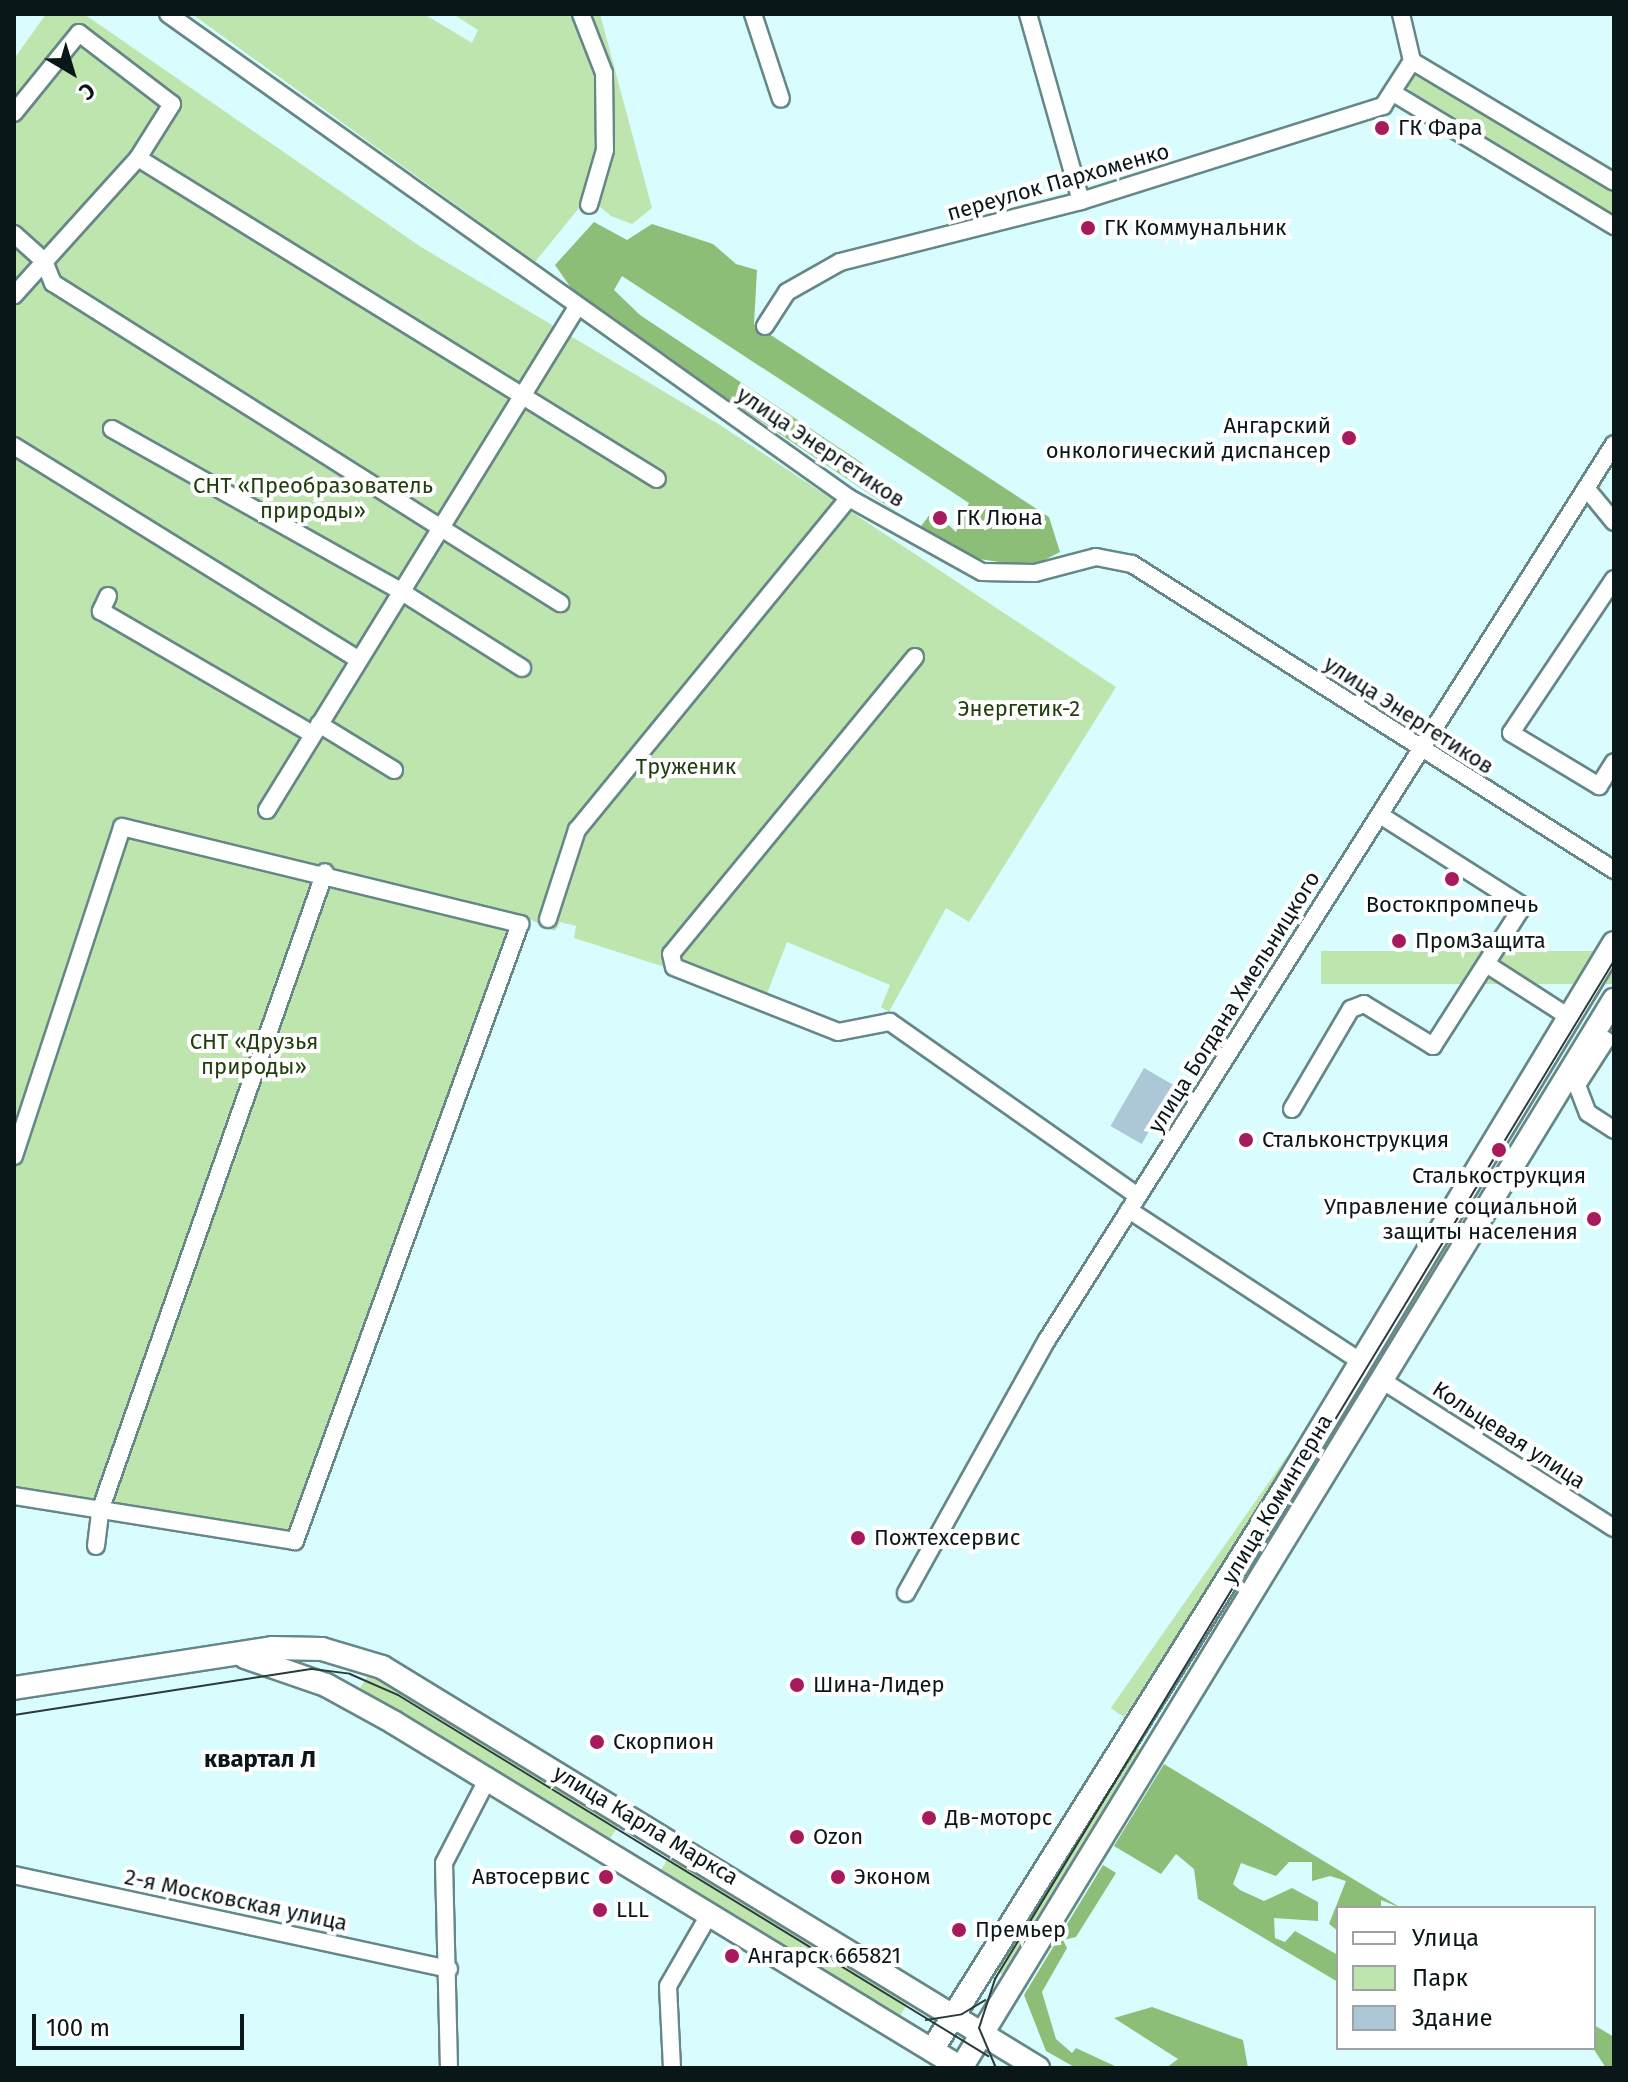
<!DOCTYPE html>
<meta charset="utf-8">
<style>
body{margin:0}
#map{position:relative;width:1628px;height:2082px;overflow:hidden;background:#d9fcfe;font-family:"Fira Sans",sans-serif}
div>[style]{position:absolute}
.green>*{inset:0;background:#bfe5af;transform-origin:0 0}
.forest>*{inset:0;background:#8dbe77}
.building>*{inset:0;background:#acc7d6;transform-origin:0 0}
.roads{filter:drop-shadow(2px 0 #668788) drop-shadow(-2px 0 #668788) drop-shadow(0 2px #668788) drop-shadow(0 -2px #668788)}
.street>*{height:16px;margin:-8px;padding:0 8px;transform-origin:8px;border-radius:8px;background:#fff}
.secondary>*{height:22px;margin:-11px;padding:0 11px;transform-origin:11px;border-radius:11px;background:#fff}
.tram>*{height:2px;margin:-1px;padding:0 1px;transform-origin:1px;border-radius:1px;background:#2a3b3c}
.dots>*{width:22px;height:22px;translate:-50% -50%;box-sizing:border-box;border:4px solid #fff;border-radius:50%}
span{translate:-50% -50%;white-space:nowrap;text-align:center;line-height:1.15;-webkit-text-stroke:8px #fff;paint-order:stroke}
.poi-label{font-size:22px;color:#0a1718}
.left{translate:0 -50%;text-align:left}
.right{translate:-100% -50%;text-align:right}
.street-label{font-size:22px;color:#0a1718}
.park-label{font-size:22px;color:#203f0d}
.neighbourhood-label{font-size:24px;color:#0a1718;font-weight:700}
.frame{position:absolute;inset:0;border:16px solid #0a1718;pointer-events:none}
.legend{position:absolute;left:1336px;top:1906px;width:260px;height:144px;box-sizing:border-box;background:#fff;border:2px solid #9da2a3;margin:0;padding:10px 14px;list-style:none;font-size:24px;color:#0a1718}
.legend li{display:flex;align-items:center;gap:16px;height:40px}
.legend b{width:40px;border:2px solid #9da2a3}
.north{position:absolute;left:32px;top:32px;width:80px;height:80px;-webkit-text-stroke:6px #fff;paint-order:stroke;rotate:142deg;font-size:22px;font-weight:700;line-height:32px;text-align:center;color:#0a1718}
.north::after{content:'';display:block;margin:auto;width:28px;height:36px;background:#0a1718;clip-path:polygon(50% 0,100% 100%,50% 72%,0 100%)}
.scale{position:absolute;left:32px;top:2014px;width:212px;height:36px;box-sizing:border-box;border:4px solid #0a1718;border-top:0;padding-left:10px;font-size:24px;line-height:28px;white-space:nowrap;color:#0a1718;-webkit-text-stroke:6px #fff;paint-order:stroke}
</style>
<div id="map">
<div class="green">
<div style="clip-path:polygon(46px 14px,84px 14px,421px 247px,720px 425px,1116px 687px,969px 922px,946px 908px,889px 1012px,881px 1007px,890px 985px,787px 942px,765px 999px,574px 938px,576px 926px,560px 922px,555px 931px,527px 918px,381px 1333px,295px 1541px,14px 1502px,14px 59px)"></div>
<div style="clip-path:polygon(192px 14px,424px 14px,472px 43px,478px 30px,453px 14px,600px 14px,652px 208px,632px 224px,611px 216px,588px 197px,535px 262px)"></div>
<div style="clip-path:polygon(1417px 72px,1614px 191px,1614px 218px,1414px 98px,1405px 81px)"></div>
<div style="left:1614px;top:951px;width:33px;height:293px;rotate:90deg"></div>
<div style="left:1444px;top:1232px;width:16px;height:581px;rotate:35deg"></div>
<div style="clip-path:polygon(371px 1671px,623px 1819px,609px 1840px,360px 1688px)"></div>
<div style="left:1131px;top:1744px;width:17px;height:264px;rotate:31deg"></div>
<div style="left:673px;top:1850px;width:280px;height:25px;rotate:31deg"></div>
</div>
<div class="forest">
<div style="clip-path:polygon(594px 222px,627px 240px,652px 224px,713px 244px,736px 264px,757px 270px,754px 324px,1049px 517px,1060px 552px,1031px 567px,973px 558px,919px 529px,933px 510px,956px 532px,969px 503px,622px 276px,614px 290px,640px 315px,862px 463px,895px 511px,635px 337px,571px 288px,555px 265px)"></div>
<div style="clip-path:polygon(1164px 1764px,1401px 1908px,1381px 1900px,1381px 1908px,1338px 1908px,1338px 1931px,1329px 1924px,1346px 1881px,1330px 1876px,1312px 1881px,1312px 1862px,1289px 1862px,1276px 1876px,1241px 1863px,1233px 1884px,1240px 1890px,1264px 1901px,1292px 1888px,1318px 1902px,1318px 1921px,1274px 1918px,1275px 1938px,1285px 1942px,1295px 1931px,1338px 1955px,1338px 1982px,1198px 1899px,1194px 1869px,1176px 1854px,1161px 1874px,1114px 1846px)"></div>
<div style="clip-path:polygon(1103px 1865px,1116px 1873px,1076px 1937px,1063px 1940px,1067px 1948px,1042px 1992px,1056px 2039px,1072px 2053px,1076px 2048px,1119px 2068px,1076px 2068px,1046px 2051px,1024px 1995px)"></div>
<div style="clip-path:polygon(1152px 2007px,1243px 2040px,1248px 2068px,1166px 2068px,1178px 2059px,1114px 2018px)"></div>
<div style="clip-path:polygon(1594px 2025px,1614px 2037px,1614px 2068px,1606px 2068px,1593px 2048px)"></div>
</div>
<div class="building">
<div style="left:1144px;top:1068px;width:36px;height:67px;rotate:30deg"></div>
</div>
<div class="roads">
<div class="street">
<div style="left:168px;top:14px;width:835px;rotate:35.4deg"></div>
<div style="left:849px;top:498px;width:152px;rotate:29.1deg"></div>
<div style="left:982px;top:572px;width:53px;rotate:1.1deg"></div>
<div style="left:1035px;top:573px;width:63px;rotate:-14.7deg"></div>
<div style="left:1096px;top:557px;width:37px;rotate:11deg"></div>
<div style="left:1132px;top:564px;width:571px;rotate:32.41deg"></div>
<div style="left:581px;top:14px;width:63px;rotate:68.7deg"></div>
<div style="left:604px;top:73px;width:77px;rotate:89.3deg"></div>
<div style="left:605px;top:150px;width:57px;rotate:106.2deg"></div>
<div style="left:753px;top:14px;width:89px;rotate:71.8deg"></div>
<div style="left:1028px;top:14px;width:194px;rotate:74.2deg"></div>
<div style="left:1401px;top:14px;width:48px;rotate:76.8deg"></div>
<div style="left:1412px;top:61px;width:235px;rotate:30.9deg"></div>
<div style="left:1395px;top:94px;width:256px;rotate:31.1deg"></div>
<div style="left:14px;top:113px;width:103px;rotate:-50.9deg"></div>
<div style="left:79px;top:33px;width:117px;rotate:37.4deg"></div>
<div style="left:172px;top:104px;width:64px;rotate:122.2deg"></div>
<div style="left:138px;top:158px;width:185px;rotate:132.1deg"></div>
<div style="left:138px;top:158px;width:610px;rotate:31.74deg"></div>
<div style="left:14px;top:234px;width:40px;rotate:42deg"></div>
<div style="left:44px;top:261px;width:24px;rotate:68deg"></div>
<div style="left:53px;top:283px;width:600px;rotate:32.26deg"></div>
<div style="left:765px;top:326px;width:40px;rotate:-57.1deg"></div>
<div style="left:787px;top:292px;width:61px;rotate:-29.5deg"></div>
<div style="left:840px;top:262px;width:249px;rotate:-14.2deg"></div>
<div style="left:1081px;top:201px;width:317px;rotate:-17.5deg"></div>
<div style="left:1383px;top:106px;width:54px;rotate:-57.2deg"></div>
<div style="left:112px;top:429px;width:333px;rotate:29.3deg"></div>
<div style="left:402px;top:592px;width:142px;rotate:32.3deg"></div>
<div style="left:14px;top:446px;width:405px;rotate:31.8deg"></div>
<div style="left:1586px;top:488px;width:44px;rotate:50.5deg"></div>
<div style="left:1614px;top:579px;width:185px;rotate:123.8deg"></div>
<div style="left:1511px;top:733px;width:103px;rotate:31.1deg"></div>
<div style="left:1599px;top:786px;width:28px;rotate:-58deg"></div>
<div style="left:108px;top:596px;width:17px;rotate:115deg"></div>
<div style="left:101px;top:611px;width:244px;rotate:30.2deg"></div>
<div style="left:915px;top:657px;width:384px;rotate:129.4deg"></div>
<div style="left:671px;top:954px;width:13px;rotate:77deg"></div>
<div style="left:674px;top:967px;width:176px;rotate:21.6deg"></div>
<div style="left:838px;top:1032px;width:53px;rotate:-10.9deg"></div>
<div style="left:890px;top:1022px;width:303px;rotate:35.1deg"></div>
<div style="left:319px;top:724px;width:88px;rotate:31.5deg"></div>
<div style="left:267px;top:810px;width:591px;rotate:-58.35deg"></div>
<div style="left:548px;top:919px;width:94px;rotate:-72deg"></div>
<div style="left:577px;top:830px;width:429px;rotate:-50.7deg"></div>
<div style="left:1488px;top:965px;width:96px;rotate:32.7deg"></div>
<div style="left:1606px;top:1040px;width:54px;rotate:122.8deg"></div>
<div style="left:1577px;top:1085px;width:30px;rotate:69deg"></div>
<div style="left:1588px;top:1113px;width:31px;rotate:33deg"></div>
<div style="left:1292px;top:1109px;width:116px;rotate:-59.5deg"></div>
<div style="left:1351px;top:1009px;width:14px;rotate:-21deg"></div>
<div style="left:1364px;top:1004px;width:81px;rotate:31.3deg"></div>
<div style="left:1433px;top:1046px;width:166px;rotate:-57.3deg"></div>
<div style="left:1523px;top:906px;width:169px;rotate:-147.5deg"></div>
<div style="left:14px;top:1156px;width:346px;rotate:-71.8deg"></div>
<div style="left:122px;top:827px;width:410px;rotate:13.7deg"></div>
<div style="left:520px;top:924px;width:657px;rotate:110.04deg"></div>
<div style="left:295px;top:1541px;width:285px;rotate:-170.9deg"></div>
<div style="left:1129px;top:1210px;width:277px;rotate:33.2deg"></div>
<div style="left:1380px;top:1379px;width:277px;rotate:32.5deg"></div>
<div style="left:96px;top:1546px;width:38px;rotate:-83deg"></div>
<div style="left:101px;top:1508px;width:674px;rotate:-70.6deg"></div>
<div style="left:906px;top:1593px;width:290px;rotate:-60.9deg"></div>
<div style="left:1047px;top:1340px;width:1060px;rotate:-57.67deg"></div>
<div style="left:14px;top:1875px;width:445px;rotate:12.2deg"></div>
<div style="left:449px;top:2068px;width:205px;rotate:-91.4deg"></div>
<div style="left:444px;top:1863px;width:93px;rotate:-62.6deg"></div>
<div style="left:672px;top:2068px;width:82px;rotate:-92.8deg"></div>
<div style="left:668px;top:1986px;width:82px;rotate:-60deg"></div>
</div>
<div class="secondary">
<div style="left:245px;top:1657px;width:86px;rotate:19.1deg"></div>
<div style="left:326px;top:1685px;width:77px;rotate:28.9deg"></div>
<div style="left:393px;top:1722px;width:665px;rotate:31.35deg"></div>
<div style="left:14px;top:1688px;width:261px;rotate:-8.8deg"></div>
<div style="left:272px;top:1648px;width:50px;rotate:1.1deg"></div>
<div style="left:322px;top:1649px;width:63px;rotate:16.7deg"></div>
<div style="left:382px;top:1667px;width:769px;rotate:31.44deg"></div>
<div style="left:932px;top:2050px;width:660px;rotate:-57.88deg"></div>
<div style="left:1283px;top:1491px;width:640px;rotate:-58.87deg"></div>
<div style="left:961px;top:2068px;width:1252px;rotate:-58.56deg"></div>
</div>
</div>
<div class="tram">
<div style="left:14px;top:1715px;width:302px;rotate:-8.8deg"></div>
<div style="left:312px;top:1669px;width:38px;rotate:7deg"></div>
<div style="left:350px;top:1674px;width:52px;rotate:23.6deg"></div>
<div style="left:398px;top:1695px;width:692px;rotate:31.46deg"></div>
<div style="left:926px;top:2020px;width:36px;rotate:-9deg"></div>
<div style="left:962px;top:2014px;width:27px;rotate:-31deg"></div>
<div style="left:996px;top:2068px;width:43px;rotate:-113deg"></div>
<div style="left:979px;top:2028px;width:52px;rotate:-71.9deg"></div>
<div style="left:995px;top:1979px;width:1191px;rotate:-58.7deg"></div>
</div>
<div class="dots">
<div style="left:1382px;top:128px;background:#a71a5b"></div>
<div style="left:1088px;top:228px;background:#a71a5b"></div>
<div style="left:1349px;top:438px;background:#a71a5b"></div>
<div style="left:940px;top:518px;background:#a71a5b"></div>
<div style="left:1452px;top:879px;background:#a71a5b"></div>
<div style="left:1399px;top:941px;background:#a71a5b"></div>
<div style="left:1246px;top:1140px;background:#a71a5b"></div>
<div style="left:1499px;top:1150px;background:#a71a5b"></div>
<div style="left:1594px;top:1219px;background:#a71a5b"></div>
<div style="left:858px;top:1538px;background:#a71a5b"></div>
<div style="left:797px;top:1685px;background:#a71a5b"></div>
<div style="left:597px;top:1742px;background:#a71a5b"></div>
<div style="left:929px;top:1818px;background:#a71a5b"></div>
<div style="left:797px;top:1837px;background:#a71a5b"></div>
<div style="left:606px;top:1877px;background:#a71a5b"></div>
<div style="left:838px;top:1877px;background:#a71a5b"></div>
<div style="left:600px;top:1910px;background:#a71a5b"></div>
<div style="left:959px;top:1930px;background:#a71a5b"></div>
<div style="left:732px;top:1956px;background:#a71a5b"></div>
</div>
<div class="poi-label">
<span class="left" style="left:1398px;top:128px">ГК Фара</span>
<span class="left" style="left:1104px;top:228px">ГК Коммунальник</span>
<span class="right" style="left:1331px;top:438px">Ангарский<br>онкологический диспансер</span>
<span class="left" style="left:956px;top:518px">ГК Люна</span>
<span style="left:1452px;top:905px">Востокпромпечь</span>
<span class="left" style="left:1415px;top:941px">ПромЗащита</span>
<span class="left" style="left:1262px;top:1140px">Стальконструкция</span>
<span style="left:1499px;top:1176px">Сталькострукция</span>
<span class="right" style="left:1578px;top:1219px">Управление социальной<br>защиты населения</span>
<span class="left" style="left:874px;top:1538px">Пожтехсервис</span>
<span class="left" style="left:813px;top:1685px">Шина-Лидер</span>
<span class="left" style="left:613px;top:1742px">Скорпион</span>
<span class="left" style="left:945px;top:1818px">Дв-моторс</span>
<span class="left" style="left:813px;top:1837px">Ozon</span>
<span class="right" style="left:590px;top:1877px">Автосервис</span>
<span class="left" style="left:854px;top:1877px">Эконом</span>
<span class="left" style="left:616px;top:1910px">LLL</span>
<span class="left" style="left:975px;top:1930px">Премьер</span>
<span class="left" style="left:748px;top:1956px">Ангарск 665821</span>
</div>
<div class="street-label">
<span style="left:1058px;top:182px;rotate:-16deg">переулок Пархоменко</span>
<span style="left:821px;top:447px;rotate:34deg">улица Энергетиков</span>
<span style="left:1409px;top:715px;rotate:33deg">улица Энергетиков</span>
<span style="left:1234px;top:1002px;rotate:-58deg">улица Богдана Хмельницкого</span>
<span style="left:1509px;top:1435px;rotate:33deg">Кольцевая улица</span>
<span style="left:1277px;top:1499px;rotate:-59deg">улица Коминтерна</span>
<span style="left:646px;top:1825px;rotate:31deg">улица Карла Маркса</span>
<span style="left:236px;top:1900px;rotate:12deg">2-я Московская улица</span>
</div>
<div class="park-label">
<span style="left:313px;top:498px">СНТ «Преобразователь<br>природы»</span>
<span style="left:1019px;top:709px">Энергетик-2</span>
<span style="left:686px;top:767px">Труженик</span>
<span style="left:254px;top:1054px">СНТ «Друзья<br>природы»</span>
</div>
<div class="neighbourhood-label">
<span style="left:260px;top:1760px">квартал Л</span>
</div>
<div class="frame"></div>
<ul class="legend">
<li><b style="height:10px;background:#fff"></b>Улица</li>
<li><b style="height:22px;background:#bfe5af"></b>Парк</li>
<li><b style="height:22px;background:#acc7d6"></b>Здание</li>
</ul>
<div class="north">С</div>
<div class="scale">100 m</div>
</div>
